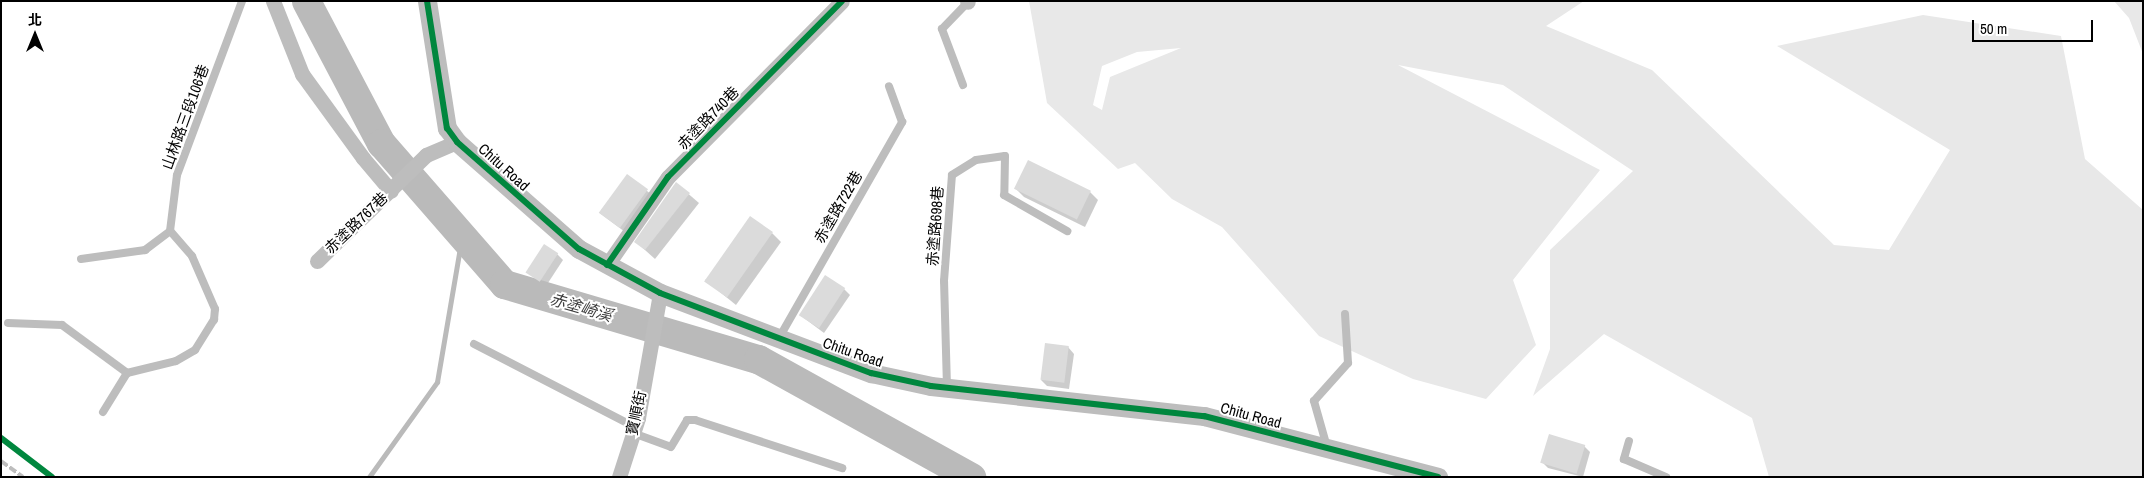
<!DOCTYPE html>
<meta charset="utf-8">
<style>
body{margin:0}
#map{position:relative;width:2144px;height:478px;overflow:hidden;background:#fff;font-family:"Archivo Narrow","Noto Sans TC",sans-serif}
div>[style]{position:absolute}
.green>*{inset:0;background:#e8e8e8}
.shadow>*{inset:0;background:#0003;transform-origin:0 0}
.stream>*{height:5px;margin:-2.5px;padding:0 2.5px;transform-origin:2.5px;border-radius:2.5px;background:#bababa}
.river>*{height:29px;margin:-14.5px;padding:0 14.5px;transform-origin:14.5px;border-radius:14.5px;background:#bababa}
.building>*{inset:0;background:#dbdbdb;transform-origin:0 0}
.service>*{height:8px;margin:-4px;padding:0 4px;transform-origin:4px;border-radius:4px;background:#bdbdbd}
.minor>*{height:15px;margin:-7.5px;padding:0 7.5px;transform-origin:7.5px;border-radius:7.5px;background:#bdbdbd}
.tertiary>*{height:19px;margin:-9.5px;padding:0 9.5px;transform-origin:9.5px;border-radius:9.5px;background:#bdbdbd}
.rail>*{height:4px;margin-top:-2px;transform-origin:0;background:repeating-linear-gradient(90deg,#bdbdbd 0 8px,transparent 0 10.5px)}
.cycleway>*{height:6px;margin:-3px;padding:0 3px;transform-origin:3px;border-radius:3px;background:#00873e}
span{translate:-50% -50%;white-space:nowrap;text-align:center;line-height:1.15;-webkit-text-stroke:4px #fff;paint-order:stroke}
.street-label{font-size:15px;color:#000}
.water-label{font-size:16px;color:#3d3d3d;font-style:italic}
.frame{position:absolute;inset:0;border:2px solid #000;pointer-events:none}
.north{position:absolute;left:10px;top:10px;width:50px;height:50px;-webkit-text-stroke:4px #fff;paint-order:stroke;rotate:0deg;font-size:14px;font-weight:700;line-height:20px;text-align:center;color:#000}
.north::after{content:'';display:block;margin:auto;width:18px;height:22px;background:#000;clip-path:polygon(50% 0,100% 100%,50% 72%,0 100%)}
.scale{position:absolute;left:1972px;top:20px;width:121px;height:22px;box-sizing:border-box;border:2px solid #000;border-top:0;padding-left:6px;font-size:15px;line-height:18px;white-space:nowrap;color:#000;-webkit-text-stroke:4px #fff;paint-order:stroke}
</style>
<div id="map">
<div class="green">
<div style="clip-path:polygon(evenodd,1029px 1px,1584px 1px,1546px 26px,1652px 70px,1834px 245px,1889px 250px,1950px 150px,1777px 46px,1923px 15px,2061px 36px,2085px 159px,2143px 210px,2143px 477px,1769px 477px,1752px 418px,1604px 334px,1533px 396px,1550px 349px,1550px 250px,1633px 171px,1503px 85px,1398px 65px,1600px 170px,1513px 280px,1536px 345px,1486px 399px,1413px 379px,1319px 336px,1222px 227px,1172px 199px,1135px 163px,1118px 169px,1047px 103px,1029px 1px,1181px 48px,1110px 77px,1102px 110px,1093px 105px,1102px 66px,1137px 52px,1181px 48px)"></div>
<div style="clip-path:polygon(2114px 1px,2143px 1px,2143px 54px,2129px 18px)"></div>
</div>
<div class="shadow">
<div style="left:627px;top:176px;width:38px;height:46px;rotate:37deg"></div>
<div style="clip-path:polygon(677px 184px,699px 203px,655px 259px,636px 242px)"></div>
<div style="clip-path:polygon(1016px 189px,1090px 192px,1098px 200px,1085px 227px,1024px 197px)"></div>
<div style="clip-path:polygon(772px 233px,781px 242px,736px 305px,705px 280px)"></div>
<div style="clip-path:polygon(557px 254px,563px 260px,546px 286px,527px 272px)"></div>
<div style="clip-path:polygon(844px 289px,850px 295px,824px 333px,800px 315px)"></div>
<div style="clip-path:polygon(1068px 347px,1074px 354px,1069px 389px,1047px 386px,1041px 380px)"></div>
<div style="clip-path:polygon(1584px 446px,1590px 452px,1583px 477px,1548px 468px,1542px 462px)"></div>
</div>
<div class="stream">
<div style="left:369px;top:477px;width:117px;rotate:-54.4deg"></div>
<div style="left:437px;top:382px;width:149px;rotate:-80.3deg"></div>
</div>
<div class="river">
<div style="left:306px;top:1px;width:161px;rotate:62.2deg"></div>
<div style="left:381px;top:143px;width:187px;rotate:48.9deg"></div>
<div style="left:504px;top:284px;width:265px;rotate:16.5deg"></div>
<div style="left:758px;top:359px;width:244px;rotate:29deg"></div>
</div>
<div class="building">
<div style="left:1028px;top:160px;width:70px;height:32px;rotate:26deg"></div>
<div style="left:627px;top:174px;width:26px;height:48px;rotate:36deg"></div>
<div style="clip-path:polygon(676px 182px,690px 193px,645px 250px,634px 242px)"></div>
<div style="left:750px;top:216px;width:28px;height:80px;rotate:35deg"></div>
<div style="left:544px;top:244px;width:17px;height:34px;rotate:33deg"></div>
<div style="left:825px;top:275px;width:24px;height:48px;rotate:33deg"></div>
<div style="left:1045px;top:343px;width:24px;height:37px;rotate:7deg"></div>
<div style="left:1549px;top:434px;width:38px;height:30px;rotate:17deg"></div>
</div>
<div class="service">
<div style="left:963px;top:85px;width:60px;rotate:-110.6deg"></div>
<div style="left:942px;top:29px;width:39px;rotate:-46deg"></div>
<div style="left:81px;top:259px;width:65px;rotate:-8deg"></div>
<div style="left:145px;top:250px;width:31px;rotate:-37deg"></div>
<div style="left:8px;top:323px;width:54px;rotate:2.1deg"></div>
<div style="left:62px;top:325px;width:81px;rotate:36.4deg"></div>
<div style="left:127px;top:373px;width:50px;rotate:-13.8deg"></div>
<div style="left:176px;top:361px;width:22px;rotate:-30deg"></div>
<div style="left:195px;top:350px;width:36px;rotate:-58deg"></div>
<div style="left:214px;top:320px;width:11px;rotate:-85deg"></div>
<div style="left:215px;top:309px;width:58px;rotate:-113.5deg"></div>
<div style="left:192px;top:256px;width:33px;rotate:-131deg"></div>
<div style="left:170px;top:231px;width:56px;rotate:-82.9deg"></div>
<div style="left:177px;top:175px;width:186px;rotate:-69.5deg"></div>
<div style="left:779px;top:338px;width:249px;rotate:-60.3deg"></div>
<div style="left:902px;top:122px;width:38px;rotate:-110deg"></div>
<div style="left:474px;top:344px;width:181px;rotate:27.3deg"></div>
<div style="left:947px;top:387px;width:106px;rotate:-91.6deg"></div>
<div style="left:944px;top:281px;width:106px;rotate:-85.7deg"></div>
<div style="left:952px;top:175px;width:28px;rotate:-32deg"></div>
<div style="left:976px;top:160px;width:29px;rotate:-8deg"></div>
<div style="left:1005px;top:156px;width:39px;rotate:91deg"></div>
<div style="left:1004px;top:195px;width:73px;rotate:29.7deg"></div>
<div style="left:103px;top:412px;width:46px;rotate:-58.4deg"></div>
<div style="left:633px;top:433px;width:40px;rotate:20.2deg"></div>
<div style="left:671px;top:447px;width:31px;rotate:-59deg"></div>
<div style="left:687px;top:420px;width:8px"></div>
<div style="left:695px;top:420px;width:155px;rotate:18.1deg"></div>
<div style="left:1629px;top:441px;width:19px;rotate:106deg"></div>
<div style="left:1624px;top:459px;width:46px;rotate:23.2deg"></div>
<div style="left:1327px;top:447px;width:48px;rotate:-105.8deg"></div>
<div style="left:1314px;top:401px;width:51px;rotate:-48.2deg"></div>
<div style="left:1348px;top:363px;width:49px;rotate:-93.5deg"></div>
</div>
<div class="minor">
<div style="left:273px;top:1px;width:79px;rotate:68.3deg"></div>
<div style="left:302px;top:74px;width:104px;rotate:54deg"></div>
<div style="left:363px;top:158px;width:43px;rotate:49.7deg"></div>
<div style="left:967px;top:1px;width:1px;rotate:45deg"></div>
<div style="left:317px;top:261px;width:152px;rotate:-44.2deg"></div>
<div style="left:426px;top:155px;width:34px;rotate:-23deg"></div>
<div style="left:607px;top:265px;width:107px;rotate:-55.3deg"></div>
<div style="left:668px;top:177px;width:247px;rotate:-45.3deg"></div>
<div style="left:619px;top:477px;width:62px;rotate:-72.1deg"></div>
<div style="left:638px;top:418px;width:127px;rotate:-80deg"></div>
</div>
<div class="tertiary">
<div style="left:427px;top:1px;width:129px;rotate:81.1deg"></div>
<div style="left:447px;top:128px;width:17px;rotate:54deg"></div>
<div style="left:457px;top:142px;width:162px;rotate:41.3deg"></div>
<div style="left:579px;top:249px;width:92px;rotate:28.5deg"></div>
<div style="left:660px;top:293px;width:226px;rotate:20.8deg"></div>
<div style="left:871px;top:373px;width:61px;rotate:12.2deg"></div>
<div style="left:931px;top:386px;width:275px;rotate:6.3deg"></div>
<div style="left:1204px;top:416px;width:242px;rotate:14.6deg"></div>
</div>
<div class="rail">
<div style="left:1px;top:461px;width:27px;rotate:36deg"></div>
</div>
<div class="cycleway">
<div style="left:427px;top:1px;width:129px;rotate:81.1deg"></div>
<div style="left:447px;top:128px;width:17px;rotate:54deg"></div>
<div style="left:457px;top:142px;width:162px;rotate:41.3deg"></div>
<div style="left:579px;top:249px;width:92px;rotate:28.5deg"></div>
<div style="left:660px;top:293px;width:226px;rotate:20.8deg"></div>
<div style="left:871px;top:373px;width:61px;rotate:12.2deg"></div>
<div style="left:931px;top:386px;width:275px;rotate:6.3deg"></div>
<div style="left:1204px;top:416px;width:242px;rotate:14.6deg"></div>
<div style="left:607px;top:265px;width:107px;rotate:-55.3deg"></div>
<div style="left:668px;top:177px;width:247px;rotate:-45.3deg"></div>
<div style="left:1px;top:438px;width:64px;rotate:37.4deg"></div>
</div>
<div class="street-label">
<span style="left:185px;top:117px;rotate:-70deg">山林路三段106巷</span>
<span style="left:708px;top:118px;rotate:-46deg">赤塗路740巷</span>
<span style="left:504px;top:167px;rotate:42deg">Chitu Road</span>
<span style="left:838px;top:207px;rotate:-60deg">赤塗路722巷</span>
<span style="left:356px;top:223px;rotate:-44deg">赤塗路767巷</span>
<span style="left:935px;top:226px;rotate:-86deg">赤塗路698巷</span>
<span style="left:853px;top:352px;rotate:19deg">Chitu Road</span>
<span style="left:636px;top:413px;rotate:-78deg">寶順街</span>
<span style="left:1251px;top:415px;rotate:15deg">Chitu Road</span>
</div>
<div class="water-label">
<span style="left:581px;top:307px;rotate:16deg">赤塗崎溪</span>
</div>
<div class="frame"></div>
<div class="north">北</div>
<div class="scale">50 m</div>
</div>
